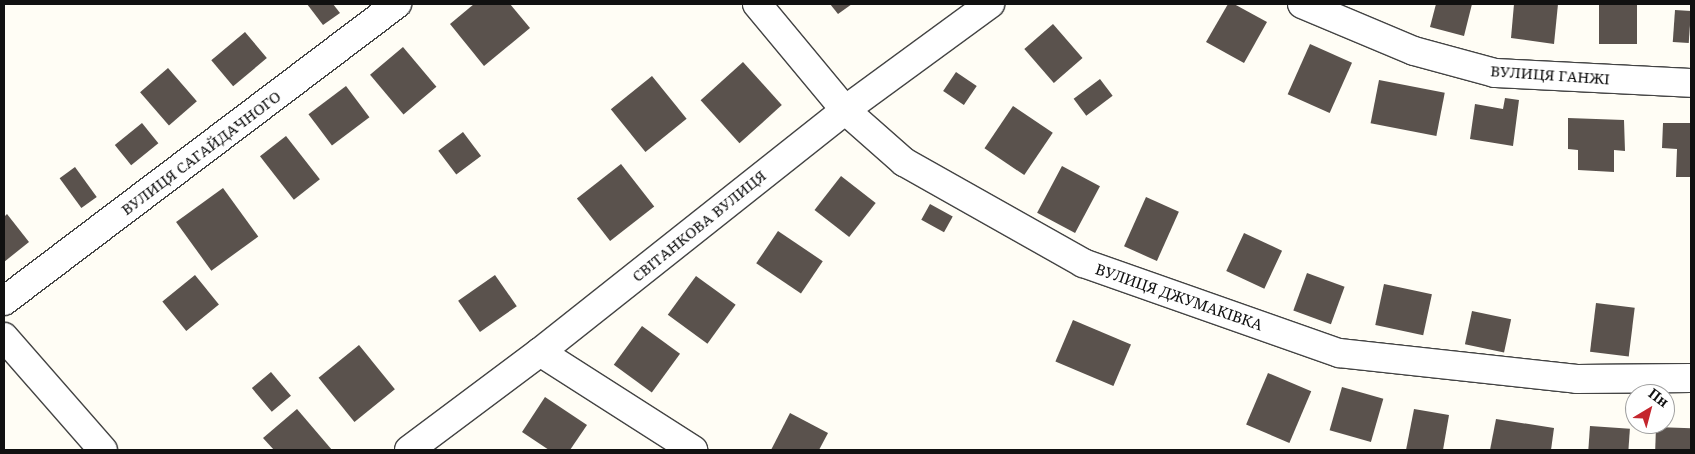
<!DOCTYPE html>
<meta charset="utf-8">
<style>
body{margin:0}
#map{position:relative;width:1695px;height:454px;overflow:hidden;background:#fffdf5;font-family:"Noto Serif",serif}
div>[style]{position:absolute}
.building>*{inset:0;background:#5a524d;transform-origin:0 0}
.roads{filter:drop-shadow(1px 0 #444) drop-shadow(-1px 0 #444) drop-shadow(0 1px #444) drop-shadow(0 -1px #444)}
.minor>*{height:28px;margin:-14px;padding:0 14px;transform-origin:14px;border-radius:14px;background:#fff}
span{translate:-50% -50%;white-space:nowrap;text-align:center;line-height:1.15;-webkit-text-stroke:5px #fff;paint-order:stroke}
.street-label{font-size:15px;color:#111}
.frame{position:absolute;inset:0;border:5px solid #111;pointer-events:none}
.north{position:absolute;left:1625px;top:384px;width:50px;height:50px;box-sizing:border-box;background:#fff;border:1px solid #a0a0a0;border-radius:50%;rotate:37deg;font-size:14px;font-weight:700;line-height:20px;text-align:center;color:#111}
.north::after{content:'';display:block;margin:auto;width:18px;height:22px;background:#c4262e;clip-path:polygon(50% 0,100% 100%,50% 72%,0 100%)}
</style>
<div id="map">
<div class="building">
<div style="clip-path:polygon(307px 4px,333px 4px,340px 13px,323px 25px)"></div>
<div style="clip-path:polygon(474px 4px,510px 4px,530px 28px,484px 66px,450px 24px)"></div>
<div style="clip-path:polygon(830px 4px,852px 4px,838px 14px)"></div>
<div style="clip-path:polygon(1228px 4px,1234px 4px,1267px 22px,1244px 63px,1206px 42px)"></div>
<div style="clip-path:polygon(1436px 4px,1472px 4px,1464px 36px,1430px 27px)"></div>
<div style="clip-path:polygon(1514px 4px,1558px 4px,1554px 44px,1511px 38px)"></div>
<div style="left:1599px;top:4px;width:38px;height:40px"></div>
<div style="left:1675px;top:10px;width:16px;height:32px;rotate:4deg"></div>
<div style="left:1053px;top:24px;width:45px;height:38px;rotate:49deg"></div>
<div style="left:245px;top:32px;width:34px;height:44px;rotate:50deg"></div>
<div style="left:1310px;top:44px;width:46px;height:55px;rotate:24deg"></div>
<div style="left:403px;top:47px;width:52px;height:43px;rotate:50deg"></div>
<div style="left:743px;top:62px;width:58px;height:57px;rotate:48deg"></div>
<div style="left:168px;top:68px;width:44px;height:37px;rotate:49deg"></div>
<div style="left:956px;top:72px;width:25px;height:23px;rotate:34deg"></div>
<div style="left:652px;top:76px;width:55px;height:53px;rotate:51deg"></div>
<div style="left:1100px;top:79px;width:21px;height:33px;rotate:53deg"></div>
<div style="left:1379px;top:80px;width:67px;height:44px;rotate:11deg"></div>
<div style="left:346px;top:86px;width:39px;height:47px;rotate:53deg"></div>
<div style="clip-path:polygon(1505px 98px,1519px 100px,1513px 146px,1470px 139px,1475px 104px,1503px 109px)"></div>
<div style="left:1013px;top:106px;width:48px;height:51px;rotate:34deg"></div>
<div style="clip-path:polygon(1568px 118px,1624px 120px,1625px 151px,1614px 150px,1614px 172px,1578px 170px,1578px 150px,1568px 149px)"></div>
<div style="left:142px;top:123px;width:26px;height:35px;rotate:51deg"></div>
<div style="clip-path:polygon(1663px 123px,1691px 123px,1691px 177px,1676px 177px,1677px 149px,1662px 148px)"></div>
<div style="left:463px;top:132px;width:30px;height:31px;rotate:53deg"></div>
<div style="left:286px;top:136px;width:55px;height:33px;rotate:52deg"></div>
<div style="left:621px;top:164px;width:54px;height:56px;rotate:52deg"></div>
<div style="left:1062px;top:166px;width:43px;height:53px;rotate:28deg"></div>
<div style="left:75px;top:167px;width:37px;height:19px;rotate:54deg"></div>
<div style="left:841px;top:176px;width:44px;height:43px;rotate:38deg"></div>
<div style="left:223px;top:188px;width:60px;height:58px;rotate:54deg"></div>
<div style="left:1146px;top:197px;width:36px;height:54px;rotate:24deg"></div>
<div style="left:930px;top:204px;width:26px;height:18px;rotate:29deg"></div>
<div style="clip-path:polygon(7px 214px,29px 242px,4px 262px,4px 217px)"></div>
<div style="left:778px;top:231px;width:54px;height:39px;rotate:34deg"></div>
<div style="left:1244px;top:233px;width:42px;height:42px;rotate:25deg"></div>
<div style="left:1307px;top:273px;width:40px;height:40px;rotate:20deg"></div>
<div style="left:195px;top:275px;width:38px;height:42px;rotate:51deg"></div>
<div style="left:495px;top:275px;width:38px;height:45px;rotate:55deg"></div>
<div style="left:696px;top:276px;width:49px;height:48px;rotate:36deg"></div>
<div style="left:1384px;top:284px;width:49px;height:42px;rotate:12deg"></div>
<div style="left:1596px;top:303px;width:39px;height:49px;rotate:7deg"></div>
<div style="left:1472px;top:311px;width:40px;height:34px;rotate:12deg"></div>
<div style="left:1073px;top:320px;width:63px;height:45px;rotate:23deg"></div>
<div style="left:642px;top:326px;width:47px;height:48px;rotate:36deg"></div>
<div style="left:359px;top:345px;width:57px;height:52px;rotate:51deg"></div>
<div style="left:271px;top:372px;width:31px;height:25px;rotate:50deg"></div>
<div style="left:1268px;top:373px;width:47px;height:56px;rotate:23deg"></div>
<div style="left:1342px;top:387px;width:43px;height:45px;rotate:16deg"></div>
<div style="clip-path:polygon(545px 397px,587px 425px,570px 450px,549px 450px,522px 432px)"></div>
<div style="clip-path:polygon(297px 409px,332px 450px,274px 450px,263px 438px)"></div>
<div style="clip-path:polygon(1414px 409px,1449px 415px,1443px 450px,1406px 450px)"></div>
<div style="clip-path:polygon(790px 413px,828px 433px,819px 450px,771px 450px)"></div>
<div style="clip-path:polygon(1496px 419px,1554px 428px,1551px 450px,1490px 450px)"></div>
<div style="left:1590px;top:426px;width:40px;height:24px;rotate:4deg"></div>
<div style="left:1656px;top:427px;width:35px;height:23px;rotate:2deg"></div>
</div>
<div class="roads">
<div class="minor">
<div style="left:757px;top:4px;width:138px;rotate:50.3deg"></div>
<div style="left:845px;top:110px;width:79px;rotate:41.4deg"></div>
<div style="left:904px;top:162px;width:206px;rotate:29.4deg"></div>
<div style="left:1083px;top:263px;width:271px;rotate:19.4deg"></div>
<div style="left:1339px;top:353px;width:239px;rotate:6.2deg"></div>
<div style="left:1577px;top:379px;width:114px;rotate:-0.5deg"></div>
<div style="left:1302px;top:4px;width:121px;rotate:22.8deg"></div>
<div style="left:1414px;top:51px;width:84px;rotate:15.2deg"></div>
<div style="left:1495px;top:73px;width:196px;rotate:2.9deg"></div>
<div style="left:4px;top:301px;width:493px;rotate:-37.1deg"></div>
<div style="left:4px;top:337px;width:150px;rotate:48.8deg"></div>
<div style="left:540px;top:352px;width:182px;rotate:32.6deg"></div>
<div style="left:409px;top:450px;width:164px;rotate:-36.8deg"></div>
<div style="left:540px;top:352px;width:389px;rotate:-38.4deg"></div>
<div style="left:845px;top:110px;width:180px;rotate:-36.2deg"></div>
</div>
</div>
<div class="street-label">
<span style="left:1550px;top:75px;rotate:4deg">ВУЛИЦЯ ГАНЖІ</span>
<span style="left:201px;top:153px;rotate:-37deg">ВУЛИЦЯ САГАЙДАЧНОГО</span>
<span style="left:699px;top:226px;rotate:-39deg">СВІТАНКОВА ВУЛИЦЯ</span>
<span style="left:1179px;top:297px;rotate:19deg">ВУЛИЦЯ ДЖУМАКІВКА</span>
</div>
<div class="frame"></div>
<div class="north">Пн</div>
</div>
